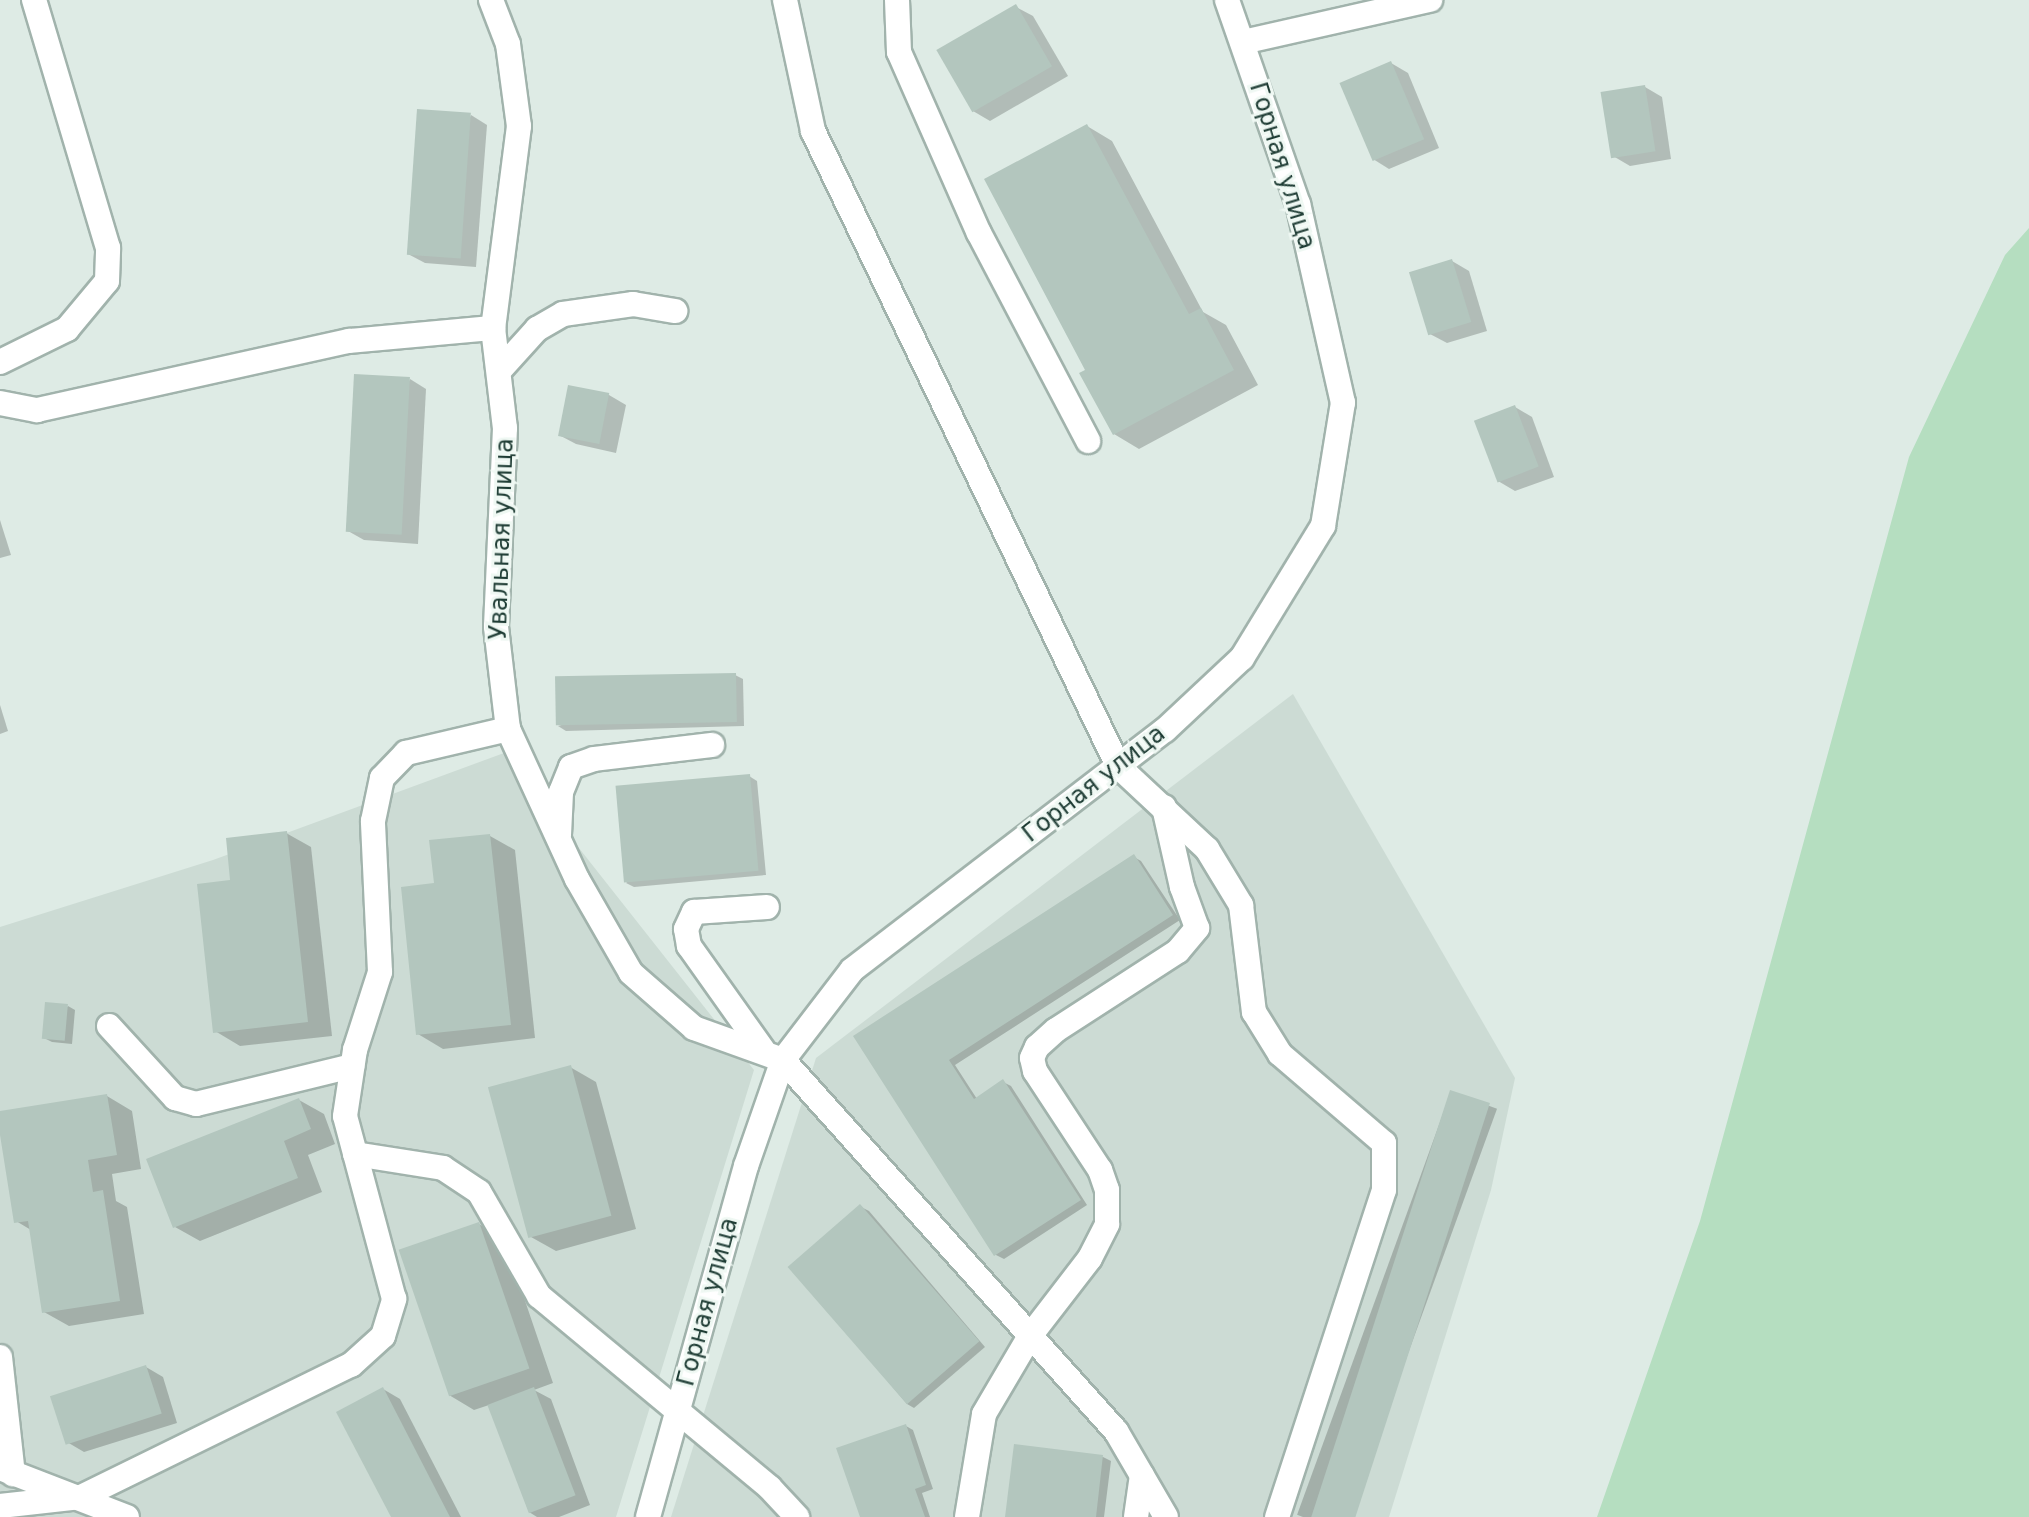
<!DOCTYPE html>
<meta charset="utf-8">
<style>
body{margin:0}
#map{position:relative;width:2029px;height:1517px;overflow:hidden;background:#deebe5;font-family:"DejaVu Sans",sans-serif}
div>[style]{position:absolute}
.built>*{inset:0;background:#ccdbd4}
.green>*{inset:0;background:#b5dec0}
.shadow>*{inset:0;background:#0003;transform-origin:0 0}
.building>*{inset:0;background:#b3c6be;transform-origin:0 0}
.roads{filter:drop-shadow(2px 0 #a1b3ac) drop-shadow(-2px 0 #a1b3ac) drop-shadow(0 2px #a1b3ac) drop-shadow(0 -2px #a1b3ac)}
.minor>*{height:24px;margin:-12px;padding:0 12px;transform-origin:12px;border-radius:12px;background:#fff}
span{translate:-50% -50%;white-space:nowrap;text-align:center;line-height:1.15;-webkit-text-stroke:6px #eff8f3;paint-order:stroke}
.street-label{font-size:24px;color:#1e3c34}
</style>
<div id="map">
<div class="built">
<div style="clip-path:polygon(1293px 694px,1515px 1078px,1491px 1190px,1389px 1517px,671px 1517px,816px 1058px)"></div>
<div style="clip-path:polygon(504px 753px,754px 1070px,616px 1517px,0 1517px,0 927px,213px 860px)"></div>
</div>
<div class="green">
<div style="clip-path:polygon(2029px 228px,2029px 1517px,1597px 1517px,1700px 1221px,1909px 457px,2005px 255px)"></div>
</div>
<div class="shadow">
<div style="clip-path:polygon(1016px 7px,1033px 16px,1068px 76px,990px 121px,973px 111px,939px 51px)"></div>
<div style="clip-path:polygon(1391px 63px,1408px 73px,1439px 148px,1389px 169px,1373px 159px)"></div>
<div style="clip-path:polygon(1645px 87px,1662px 97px,1671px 159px,1630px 166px,1613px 156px)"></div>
<div style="clip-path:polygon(471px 115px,487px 125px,476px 267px,425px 263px,408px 254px)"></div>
<div style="clip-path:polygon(1087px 126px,1112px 141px,1203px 312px,1226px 325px,1258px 385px,1139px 449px,1114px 434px,1088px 371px)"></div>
<div style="clip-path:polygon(1452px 261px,1469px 271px,1487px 331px,1447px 343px,1430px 334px)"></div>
<div style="clip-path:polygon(410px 379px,426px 389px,418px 544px,364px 540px,348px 531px)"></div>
<div style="clip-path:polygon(569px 387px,609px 395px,626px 405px,616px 453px,576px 444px,559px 435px)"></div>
<div style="clip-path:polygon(1515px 407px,1532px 417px,1554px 477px,1515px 491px,1498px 481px)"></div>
<div style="clip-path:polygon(0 520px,11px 555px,0 558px)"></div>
<div style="clip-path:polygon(735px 675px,743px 679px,744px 726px,566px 731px,558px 726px)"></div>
<div style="clip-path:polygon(0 705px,8px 731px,0 734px)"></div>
<div style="clip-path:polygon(749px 776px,757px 781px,766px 875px,634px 887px,626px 883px)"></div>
<div style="clip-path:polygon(286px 833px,311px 847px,332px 1036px,240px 1046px,215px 1031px,232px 882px)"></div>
<div style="clip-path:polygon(490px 836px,515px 850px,535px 1038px,443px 1049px,418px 1034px,436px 885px)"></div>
<div style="clip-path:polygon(1134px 857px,1141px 861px,1180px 920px,955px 1065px,977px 1099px,1003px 1082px,1011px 1086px,1087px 1205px,1004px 1259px,996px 1255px,856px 1037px)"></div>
<div style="clip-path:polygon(68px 1006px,75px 1010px,72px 1044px,52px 1042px,44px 1038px)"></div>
<div style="clip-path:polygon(570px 1067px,596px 1082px,636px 1229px,556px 1251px,531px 1237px)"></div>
<div style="left:1451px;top:1092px;width:49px;height:450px;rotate:20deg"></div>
<div style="clip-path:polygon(107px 1096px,132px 1111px,141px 1169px,112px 1174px,116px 1201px,127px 1207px,144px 1314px,69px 1326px,44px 1312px,31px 1230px,16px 1221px,0 1113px)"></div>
<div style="clip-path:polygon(299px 1100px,324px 1114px,335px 1144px,308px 1155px,322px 1192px,200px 1241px,175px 1227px)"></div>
<div style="clip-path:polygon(861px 1207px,869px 1211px,985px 1347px,914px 1408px,907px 1404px,791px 1267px)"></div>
<div style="clip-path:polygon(479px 1224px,504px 1239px,553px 1383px,534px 1390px,551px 1399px,590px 1505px,559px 1517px,537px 1517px,529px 1512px,489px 1405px,474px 1410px,449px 1395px)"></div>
<div style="clip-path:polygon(146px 1367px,163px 1377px,177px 1423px,84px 1452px,67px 1442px)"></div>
<div style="clip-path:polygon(383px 1389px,400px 1399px,461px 1517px,393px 1517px)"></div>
<div style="clip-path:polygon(906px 1426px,913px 1430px,933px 1489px,922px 1493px,930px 1517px,862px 1517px)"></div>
<div style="clip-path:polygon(1016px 1446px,1103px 1457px,1111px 1461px,1104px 1517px,1007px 1517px)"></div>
</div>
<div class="building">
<div style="left:1016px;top:4px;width:72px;height:92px;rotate:60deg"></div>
<div style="left:1391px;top:61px;width:85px;height:56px;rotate:67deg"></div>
<div style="left:1645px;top:85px;width:67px;height:45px;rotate:81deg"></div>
<div style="left:417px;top:109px;width:54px;height:146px;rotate:4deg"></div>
<div style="clip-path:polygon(1087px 124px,1189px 314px,1201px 308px,1234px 370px,1113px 435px,1079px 373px,1085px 370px,984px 179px)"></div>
<div style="left:1452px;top:259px;width:66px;height:45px;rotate:73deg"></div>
<div style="left:354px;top:374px;width:56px;height:158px;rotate:3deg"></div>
<div style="left:568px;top:385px;width:42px;height:52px;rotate:11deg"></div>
<div style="left:1515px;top:405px;width:66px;height:44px;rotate:69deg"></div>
<div style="left:736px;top:673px;width:49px;height:181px;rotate:89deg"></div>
<div style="left:750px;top:774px;width:97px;height:135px;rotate:85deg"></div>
<div style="clip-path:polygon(287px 831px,308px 1022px,213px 1033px,197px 884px,230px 880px,226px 838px)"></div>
<div style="clip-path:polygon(490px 834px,511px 1025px,416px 1035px,401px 887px,434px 883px,429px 840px)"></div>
<div style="clip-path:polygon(1134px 854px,1173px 915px,949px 1060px,974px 1099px,1003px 1079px,1081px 1200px,994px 1256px,853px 1036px)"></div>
<div style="left:45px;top:1002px;width:23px;height:37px;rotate:5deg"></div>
<div style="left:571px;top:1065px;width:156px;height:86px;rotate:75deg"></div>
<div style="left:1450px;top:1090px;width:42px;height:452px;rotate:18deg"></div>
<div style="clip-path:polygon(107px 1094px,117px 1155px,88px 1160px,93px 1192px,103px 1190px,120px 1301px,42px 1313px,28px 1221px,14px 1223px,0 1135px,0 1111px)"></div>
<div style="clip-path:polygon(299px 1098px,311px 1129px,284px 1141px,298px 1178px,173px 1228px,146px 1159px)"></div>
<div style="left:860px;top:1204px;width:182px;height:96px;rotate:49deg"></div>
<div style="left:479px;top:1222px;width:155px;height:85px;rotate:71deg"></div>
<div style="left:146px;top:1365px;width:51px;height:101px;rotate:72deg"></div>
<div style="clip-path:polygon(383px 1387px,450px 1517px,391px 1517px,336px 1412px)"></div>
<div style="left:534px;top:1387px;width:116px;height:50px;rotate:69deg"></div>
<div style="clip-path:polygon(906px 1424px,926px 1485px,915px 1489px,925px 1517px,860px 1517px,836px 1448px)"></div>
<div style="clip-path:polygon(1014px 1444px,1103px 1455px,1096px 1517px,1005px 1517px)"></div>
</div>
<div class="roads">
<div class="minor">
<div style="left:491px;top:0;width:47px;rotate:68.9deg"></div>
<div style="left:508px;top:44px;width:83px;rotate:82.4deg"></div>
<div style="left:519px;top:126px;width:204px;rotate:97.3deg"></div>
<div style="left:493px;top:328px;width:101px;rotate:83.2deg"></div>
<div style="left:505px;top:428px;width:199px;rotate:92.6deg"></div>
<div style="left:496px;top:627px;width:103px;rotate:83.3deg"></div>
<div style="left:508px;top:729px;width:165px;rotate:65.3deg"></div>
<div style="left:577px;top:879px;width:108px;rotate:60.1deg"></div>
<div style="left:631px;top:973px;width:84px;rotate:41.1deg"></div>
<div style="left:694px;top:1028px;width:95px;rotate:19.8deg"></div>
<div style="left:783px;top:1060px;width:499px;rotate:48.1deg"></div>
<div style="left:1116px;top:1431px;width:99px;rotate:59.8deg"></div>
<div style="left:785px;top:0;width:134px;rotate:77.9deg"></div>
<div style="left:813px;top:131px;width:704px;rotate:64.34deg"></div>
<div style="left:1118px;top:766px;width:122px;rotate:43deg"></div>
<div style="left:1207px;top:849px;width:66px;rotate:58.7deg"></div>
<div style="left:1241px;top:905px;width:108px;rotate:83.1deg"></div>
<div style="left:1254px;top:1012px;width:49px;rotate:58.2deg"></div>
<div style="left:1280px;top:1054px;width:137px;rotate:40.6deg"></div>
<div style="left:1384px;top:1143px;width:47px;rotate:90deg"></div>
<div style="left:1384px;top:1190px;width:344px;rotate:108.1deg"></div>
<div style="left:897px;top:0;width:52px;rotate:87.8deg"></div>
<div style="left:899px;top:52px;width:198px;rotate:66.2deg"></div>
<div style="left:979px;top:233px;width:235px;rotate:62.3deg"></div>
<div style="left:1243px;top:42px;width:192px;rotate:-12.7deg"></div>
<div style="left:0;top:362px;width:75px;rotate:-26.2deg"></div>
<div style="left:67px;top:329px;width:62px;rotate:-50.2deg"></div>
<div style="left:107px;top:281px;width:33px;rotate:-88deg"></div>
<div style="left:108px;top:248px;width:259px;rotate:-106.6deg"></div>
<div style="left:499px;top:371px;width:57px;rotate:-47.9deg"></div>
<div style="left:537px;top:329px;width:30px;rotate:-30deg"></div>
<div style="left:563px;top:314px;width:71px;rotate:-8.1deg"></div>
<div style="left:633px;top:304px;width:43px;rotate:9.5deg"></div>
<div style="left:0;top:403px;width:38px;rotate:11deg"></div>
<div style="left:37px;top:410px;width:320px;rotate:-12.5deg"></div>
<div style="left:349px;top:341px;width:145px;rotate:-5.2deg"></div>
<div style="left:559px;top:835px;width:43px;rotate:-87.3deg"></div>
<div style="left:561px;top:792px;width:27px;rotate:-68deg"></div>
<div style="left:571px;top:767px;width:24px;rotate:-19deg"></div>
<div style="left:594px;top:759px;width:119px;rotate:-6.8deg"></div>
<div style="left:109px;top:1026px;width:98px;rotate:47.5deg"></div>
<div style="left:175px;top:1098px;width:22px;rotate:16deg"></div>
<div style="left:196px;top:1104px;width:161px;rotate:-13.7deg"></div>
<div style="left:763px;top:1050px;width:128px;rotate:-125.4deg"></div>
<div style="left:689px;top:946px;width:17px;rotate:-100deg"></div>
<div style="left:686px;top:929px;width:19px;rotate:-65deg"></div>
<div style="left:694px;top:912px;width:73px;rotate:-3.9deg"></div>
<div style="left:355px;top:1154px;width:89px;rotate:9deg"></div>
<div style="left:443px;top:1168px;width:43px;rotate:33.7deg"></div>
<div style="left:479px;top:1192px;width:120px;rotate:60deg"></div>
<div style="left:539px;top:1296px;width:300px;rotate:39.7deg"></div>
<div style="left:770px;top:1488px;width:40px;rotate:47deg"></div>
<div style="left:0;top:1357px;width:118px;rotate:83.7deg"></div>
<div style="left:0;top:1468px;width:136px;rotate:21.1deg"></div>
<div style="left:0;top:1506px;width:81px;rotate:-6.3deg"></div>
<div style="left:81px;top:1497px;width:301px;rotate:-26.1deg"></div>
<div style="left:351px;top:1365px;width:43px;rotate:-42.2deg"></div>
<div style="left:383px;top:1336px;width:39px;rotate:-73deg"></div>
<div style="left:394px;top:1299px;width:189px;rotate:-105deg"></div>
<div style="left:345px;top:1116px;width:67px;rotate:-81.4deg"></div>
<div style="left:355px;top:1050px;width:82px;rotate:-72.2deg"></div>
<div style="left:380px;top:972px;width:151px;rotate:-92.7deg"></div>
<div style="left:373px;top:821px;width:44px;rotate:-78.2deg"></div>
<div style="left:382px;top:778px;width:35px;rotate:-46deg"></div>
<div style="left:406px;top:753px;width:105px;rotate:-13.2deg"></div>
<div style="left:648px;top:1517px;width:364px;rotate:-74.4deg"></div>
<div style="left:746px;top:1166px;width:112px;rotate:-70.8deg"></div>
<div style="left:783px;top:1060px;width:113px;rotate:-52.5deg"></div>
<div style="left:852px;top:970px;width:394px;rotate:-37.5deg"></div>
<div style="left:1165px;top:730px;width:105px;rotate:-43.1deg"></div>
<div style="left:1242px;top:658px;width:155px;rotate:-58.5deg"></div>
<div style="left:1323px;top:526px;width:125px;rotate:-80.8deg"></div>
<div style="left:1343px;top:403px;width:204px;rotate:-102.7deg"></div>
<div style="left:1298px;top:204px;width:216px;rotate:-109.2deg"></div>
<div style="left:967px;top:1517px;width:104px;rotate:-80.6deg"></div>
<div style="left:984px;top:1414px;width:91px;rotate:-59.5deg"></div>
<div style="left:1030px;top:1336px;width:98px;rotate:-52.4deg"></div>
<div style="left:1090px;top:1258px;width:38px;rotate:-63deg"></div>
<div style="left:1107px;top:1224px;width:34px;rotate:-90deg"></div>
<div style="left:1107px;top:1190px;width:21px;rotate:-109deg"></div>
<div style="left:1100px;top:1170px;width:118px;rotate:-123.3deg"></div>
<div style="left:1035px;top:1071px;width:13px;rotate:-103deg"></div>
<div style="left:1032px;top:1058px;width:12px;rotate:-66deg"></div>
<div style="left:1037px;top:1047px;width:25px;rotate:-42deg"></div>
<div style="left:1056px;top:1030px;width:145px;rotate:-32.9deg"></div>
<div style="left:1178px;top:951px;width:30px;rotate:-50deg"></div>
<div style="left:1197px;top:928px;width:44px;rotate:-110.1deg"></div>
<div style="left:1182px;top:887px;width:82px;rotate:-102.7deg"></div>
<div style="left:1136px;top:1517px;width:42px;rotate:-81.9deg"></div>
</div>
</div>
<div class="street-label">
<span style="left:1282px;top:166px;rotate:73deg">Горная улица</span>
<span style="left:502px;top:539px;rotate:-88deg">Увальная улица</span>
<span style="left:1094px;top:784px;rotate:-38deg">Горная улица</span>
<span style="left:708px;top:1302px;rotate:-75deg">Горная улица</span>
</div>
</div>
